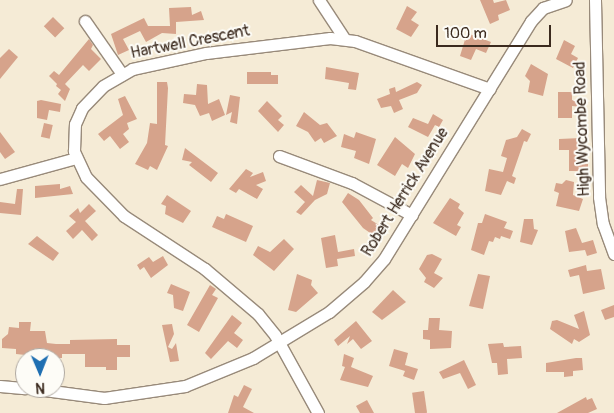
<!DOCTYPE html>
<style>
body{margin:0}
#map{position:relative;width:614px;height:413px;overflow:hidden;background:#f5ebd6;font-family:Pangolin,sans-serif}
div>[style]{position:absolute}
.building>*{inset:0;background:#d6a38b;transform-origin:0 0}
.roads{filter:drop-shadow(1px 0 #988a7a) drop-shadow(-1px 0 #988a7a) drop-shadow(0 1px #988a7a) drop-shadow(0 -1px #988a7a)}
.minor>*{height:11px;margin:-5.5px;padding:0 5.5px;transform-origin:5.5px;border-radius:5.5px;background:#fff}
span{translate:-50% -50%;white-space:nowrap;text-align:center;line-height:1.15;-webkit-text-stroke:4px #fdfcf7;paint-order:stroke}
.street-label{font-size:16px;color:#3b2a1e}
.north{position:absolute;left:15px;top:348px;width:50px;height:50px;box-sizing:border-box;background:#fdfcf7;border:1px solid #afa8a0;border-radius:50%;rotate:179deg;font-size:14px;font-weight:700;line-height:20px;text-align:center;color:#3b2a1e}
.north::after{content:'';display:block;margin:auto;width:18px;height:22px;background:#1f6fb2;clip-path:polygon(50% 0,100% 100%,50% 72%,0 100%)}
.scale{position:absolute;left:436px;top:25px;width:115px;height:22px;box-sizing:border-box;border:2px solid #3b2a1e;border-top:0;padding-left:6px;font-size:15px;line-height:18px;white-space:nowrap;color:#3b2a1e;-webkit-text-stroke:4px #fdfcf7;paint-order:stroke}
</style>
<div id="map">
<div class="building">
<div style="clip-path:polygon(480px 0,493px 0,494px 3px,506px 0,510px 10px,498px 15px,499px 20px,490px 24px)"></div>
<div style="clip-path:polygon(407px 6px,417px 12px,411px 20px,419px 25px,411px 37px,396px 29px)"></div>
<div style="clip-path:polygon(191px 7px,192px 15px,201px 11px,204px 20px,176px 22px,176px 34px,162px 33px,146px 42px,140px 31px,123px 39px,129px 50px,118px 55px,111px 34px,144px 18px,148px 26px,170px 26px,169px 8px)"></div>
<div style="left:53px;top:17px;width:16px;height:13px;rotate:45deg"></div>
<div style="clip-path:polygon(467px 33px,491px 42px,486px 53px,476px 49px,471px 60px,460px 56px)"></div>
<div style="clip-path:polygon(89px 39px,93px 45px,91px 49px,101px 59px,89px 71px,83px 65px,65px 84px,70px 89px,65px 101px,58px 94px,61px 90px,56px 86px,57px 84px,49px 76px,54px 71px,59px 75px)"></div>
<div style="clip-path:polygon(564px 40px,575px 46px,571px 54px,578px 58px,573px 68px,556px 59px)"></div>
<div style="clip-path:polygon(9px 49px,18px 57px,0 79px,0 58px)"></div>
<div style="clip-path:polygon(531px 64px,548px 74px,543px 96px,528px 92px,530px 81px,525px 76px)"></div>
<div style="clip-path:polygon(326px 67px,359px 73px,356px 90px,348px 89px,349px 83px,325px 79px)"></div>
<div style="clip-path:polygon(247px 72px,271px 72px,271px 75px,278px 75px,278px 84px,247px 84px)"></div>
<div style="clip-path:polygon(157px 82px,167px 82px,168px 88px,165px 145px,168px 146px,157px 170px,150px 166px,148px 170px,135px 164px,147px 143px,150px 123px,157px 124px)"></div>
<div style="clip-path:polygon(417px 82px,422px 85px,417px 93px,399px 100px,403px 109px,394px 113px,391px 106px,381px 108px,377px 99px,390px 94px,389px 89px,395px 87px,396px 92px)"></div>
<div style="clip-path:polygon(197px 84px,207px 85px,208px 104px,219px 99px,225px 115px,212px 121px,209px 113px,200px 116px,195px 105px,183px 103px,184px 94px,196px 95px)"></div>
<div style="clip-path:polygon(558px 92px,572px 92px,572px 100px,582px 101px,582px 107px,572px 106px,572px 118px,558px 118px)"></div>
<div style="clip-path:polygon(230px 95px,240px 97px,237px 124px,230px 122px,232px 112px,226px 115px)"></div>
<div style="clip-path:polygon(125px 96px,137px 119px,127px 123px,129px 129px,123px 134px,129px 142px,120px 149px,110px 136px,104px 141px,98px 134px,123px 115px,118px 99px)"></div>
<div style="clip-path:polygon(41px 100px,61px 104px,60px 112px,49px 110px,47px 120px,37px 118px,37px 101px)"></div>
<div style="clip-path:polygon(267px 101px,282px 116px,278px 120px,284px 125px,278px 132px,258px 111px)"></div>
<div style="clip-path:polygon(304px 112px,320px 125px,327px 123px,337px 136px,324px 143px,321px 138px,315px 142px,308px 132px,296px 126px)"></div>
<div style="clip-path:polygon(433px 114px,443px 120px,439px 127px,435px 125px,428px 137px,408px 127px,413px 118px,428px 124px)"></div>
<div style="left:44px;top:123px;width:9px;height:14px;rotate:13deg"></div>
<div style="clip-path:polygon(522px 129px,531px 134px,527px 142px,524px 141px,512px 176px,516px 178px,514px 184px,507px 181px,501px 195px,485px 191px,489px 169px,503px 172px,507px 158px,501px 156px,506px 140px,517px 137px)"></div>
<div style="clip-path:polygon(0 132px,15px 152px,5px 159px,0 152px)"></div>
<div style="clip-path:polygon(356px 132px,376px 139px,369px 164px,354px 158px,356px 151px,341px 147px,344px 134px,354px 138px)"></div>
<div style="clip-path:polygon(395px 137px,415px 154px,408px 168px,402px 164px,395px 176px,377px 165px)"></div>
<div style="clip-path:polygon(581px 138px,582px 164px,588px 164px,588px 171px,569px 171px,569px 150px,559px 150px,559px 139px)"></div>
<div style="clip-path:polygon(185px 148px,218px 173px,211px 182px,189px 165px,192px 162px,182px 160px)"></div>
<div style="clip-path:polygon(246px 169px,253px 173px,250px 177px,263px 172px,266px 181px,256px 185px,263px 189px,257px 199px,239px 189px,236px 193px,229px 189px)"></div>
<div style="clip-path:polygon(317px 180px,330px 183px,327px 194px,315px 200px,301px 215px,296px 212px,305px 202px,294px 192px,301px 185px,313px 196px)"></div>
<div style="clip-path:polygon(566px 180px,574px 182px,573px 195px,583px 199px,579px 211px,556px 206px,559px 193px,554px 191px,556px 183px,562px 184px)"></div>
<div style="clip-path:polygon(60px 184px,60px 189px,70px 186px,73px 194px,35px 198px,35px 186px)"></div>
<div style="clip-path:polygon(17px 189px,23px 189px,21px 215px,0 213px,0 202px,15px 204px)"></div>
<div style="clip-path:polygon(348px 193px,359px 200px,373px 218px,371px 220px,382px 227px,376px 237px,363px 228px,342px 202px)"></div>
<div style="clip-path:polygon(167px 195px,191px 211px,183px 223px,165px 214px,166px 206px,161px 204px)"></div>
<div style="clip-path:polygon(450px 198px,460px 204px,458px 208px,464px 213px,457px 225px,461px 227px,456px 236px,433px 223px)"></div>
<div style="clip-path:polygon(89px 204px,96px 211px,85px 221px,98px 235px,92px 241px,82px 230px,73px 239px,66px 231px,76px 222px,69px 216px,78px 208px,80px 213px)"></div>
<div style="clip-path:polygon(226px 214px,253px 226px,246px 242px,212px 227px,217px 216px,224px 219px)"></div>
<div style="clip-path:polygon(485px 214px,507px 222px,504px 228px,513px 231px,510px 239px,501px 236px,500px 239px,495px 237px,493px 242px,489px 241px,484px 255px,471px 250px,478px 223px,482px 223px)"></div>
<div style="clip-path:polygon(524px 219px,533px 219px,534px 229px,538px 230px,532px 245px,520px 242px)"></div>
<div style="clip-path:polygon(576px 228px,582px 243px,593px 240px,597px 253px,587px 256px,585px 250px,569px 252px,565px 231px)"></div>
<div style="clip-path:polygon(335px 235px,338px 252px,354px 249px,355px 256px,337px 259px,338px 266px,326px 268px,321px 238px)"></div>
<div style="clip-path:polygon(37px 236px,59px 253px,53px 261px,28px 244px)"></div>
<div style="clip-path:polygon(284px 239px,294px 249px,274px 271px,253px 255px,258px 246px,270px 252px)"></div>
<div style="clip-path:polygon(432px 254px,442px 259px,434px 273px,443px 278px,434px 288px,424px 282px,426px 278px,419px 269px,427px 255px)"></div>
<div style="clip-path:polygon(163px 256px,168px 265px,151px 278px,144px 267px,140px 270px,137px 265px,149px 257px,153px 262px)"></div>
<div style="clip-path:polygon(586px 265px,587px 271px,601px 269px,605px 289px,583px 294px,579px 275px,570px 277px,568px 270px)"></div>
<div style="clip-path:polygon(297px 274px,312px 280px,311px 285px,318px 293px,296px 312px,288px 310px)"></div>
<div style="clip-path:polygon(478px 274px,490px 276px,483px 309px,469px 306px)"></div>
<div style="clip-path:polygon(171px 284px,190px 292px,183px 311px,174px 308px,173px 295px,167px 293px)"></div>
<div style="clip-path:polygon(210px 285px,216px 289px,212px 295px,218px 298px,199px 332px,187px 325px)"></div>
<div style="clip-path:polygon(393px 290px,406px 302px,382px 320px,372px 312px)"></div>
<div style="clip-path:polygon(614px 305px,614px 317px,605px 320px,601px 310px)"></div>
<div style="clip-path:polygon(584px 311px,590px 335px,579px 342px,574px 339px,572px 344px,550px 329px,552px 321px,557px 320px,579px 329px,574px 315px)"></div>
<div style="clip-path:polygon(232px 315px,242px 323px,234px 333px,243px 340px,237px 348px,228px 341px,211px 359px,205px 353px)"></div>
<div style="clip-path:polygon(429px 318px,440px 318px,439px 330px,452px 331px,451px 348px,430px 349px,430px 340px,423px 339px,423px 330px,428px 330px)"></div>
<div style="clip-path:polygon(356px 321px,372px 341px,361px 349px,353px 339px,347px 344px,350px 336px,338px 346px,334px 340px)"></div>
<div style="clip-path:polygon(19px 322px,31px 322px,30px 331px,45px 331px,47px 343px,56px 344px,70px 344px,70px 340px,117px 339px,117px 345px,130px 345px,130px 357px,117px 357px,117px 370px,106px 370px,106px 367px,85px 367px,85px 354px,62px 354px,62px 358px,55px 358px,16px 354px,16px 349px,2px 348px,2px 339px,8px 334px,9px 327px,19px 328px)"></div>
<div style="clip-path:polygon(172px 324px,174px 334px,168px 347px,172px 349px,176px 343px,179px 361px,170px 362px,162px 325px)"></div>
<div style="clip-path:polygon(503px 343px,504px 347px,521px 346px,522px 358px,507px 359px,508px 374px,498px 375px,497px 363px,492px 363px,488px 344px)"></div>
<div style="clip-path:polygon(394px 349px,408px 353px,405px 365px,418px 369px,414px 380px,403px 376px,405px 371px,389px 366px)"></div>
<div style="clip-path:polygon(344px 354px,354px 358px,351px 367px,373px 376px,368px 387px,340px 380px,345px 367px,342px 366px)"></div>
<div style="clip-path:polygon(576px 358px,582px 358px,583px 370px,573px 371px,573px 376px,564px 377px,564px 372px,546px 372px,546px 363px)"></div>
<div style="clip-path:polygon(464px 360px,476px 385px,468px 389px,460px 373px,443px 379px,439px 372px)"></div>
<div style="clip-path:polygon(244px 385px,252px 389px,243px 407px,254px 413px,228px 413px,234px 395px,238px 397px)"></div>
<div style="left:424px;top:391px;width:22px;height:12px;rotate:82deg"></div>
<div style="clip-path:polygon(586px 397px,587px 400px,592px 398px,597px 409px,588px 413px,557px 413px)"></div>
<div style="clip-path:polygon(367px 400px,374px 413px,360px 413px,356px 406px)"></div>
</div>
<div class="roads">
<div class="minor">
<div style="left:319px;top:0;width:45px;rotate:56.7deg"></div>
<div style="left:595px;top:0;width:197px;rotate:88.8deg"></div>
<div style="left:599px;top:197px;width:27px;rotate:82deg"></div>
<div style="left:603px;top:224px;width:32px;rotate:70deg"></div>
<div style="left:85px;top:21px;width:65px;rotate:55.1deg"></div>
<div style="left:279px;top:156px;width:78px;rotate:20.3deg"></div>
<div style="left:352px;top:183px;width:68px;rotate:28.1deg"></div>
<div style="left:0;top:179px;width:79px;rotate:-15.4deg"></div>
<div style="left:0;top:386px;width:25px;rotate:5deg"></div>
<div style="left:29px;top:388px;width:76px;rotate:7.6deg"></div>
<div style="left:104px;top:398px;width:82px;rotate:-8.4deg"></div>
<div style="left:185px;top:386px;width:74px;rotate:-22.4deg"></div>
<div style="left:253px;top:358px;width:89px;rotate:-31.2deg"></div>
<div style="left:329px;top:312px;width:46px;rotate:-40.6deg"></div>
<div style="left:364px;top:282px;width:30px;rotate:-49deg"></div>
<div style="left:384px;top:259px;width:280px;rotate:-58.3deg"></div>
<div style="left:531px;top:21px;width:18px;rotate:-47deg"></div>
<div style="left:543px;top:8px;width:24px;rotate:-19deg"></div>
<div style="left:318px;top:413px;width:89px;rotate:-118.9deg"></div>
<div style="left:275px;top:335px;width:27px;rotate:-129deg"></div>
<div style="left:258px;top:314px;width:70px;rotate:-139.7deg"></div>
<div style="left:205px;top:269px;width:97px;rotate:-146.8deg"></div>
<div style="left:124px;top:216px;width:54px;rotate:-134.3deg"></div>
<div style="left:86px;top:177px;width:29px;rotate:-115deg"></div>
<div style="left:74px;top:151px;width:27px;rotate:-88deg"></div>
<div style="left:75px;top:124px;width:17px;rotate:-66deg"></div>
<div style="left:82px;top:108px;width:30px;rotate:-46deg"></div>
<div style="left:103px;top:86px;width:34px;rotate:-30deg"></div>
<div style="left:132px;top:69px;width:76px;rotate:-12.2deg"></div>
<div style="left:206px;top:53px;width:125px;rotate:-6.9deg"></div>
<div style="left:330px;top:38px;width:25px;rotate:7deg"></div>
<div style="left:355px;top:41px;width:143px;rotate:19.6deg"></div>
</div>
</div>
<div class="street-label">
<span style="left:190px;top:42px;rotate:-11deg">Hartwell Crescent</span>
<span style="left:582px;top:129px;rotate:-92deg">High Wycombe Road</span>
<span style="left:405px;top:192px;rotate:-58deg">Robert Herrick Avenue</span>
</div>
<div class="north">N</div>
<div class="scale">100 m</div>
</div>
